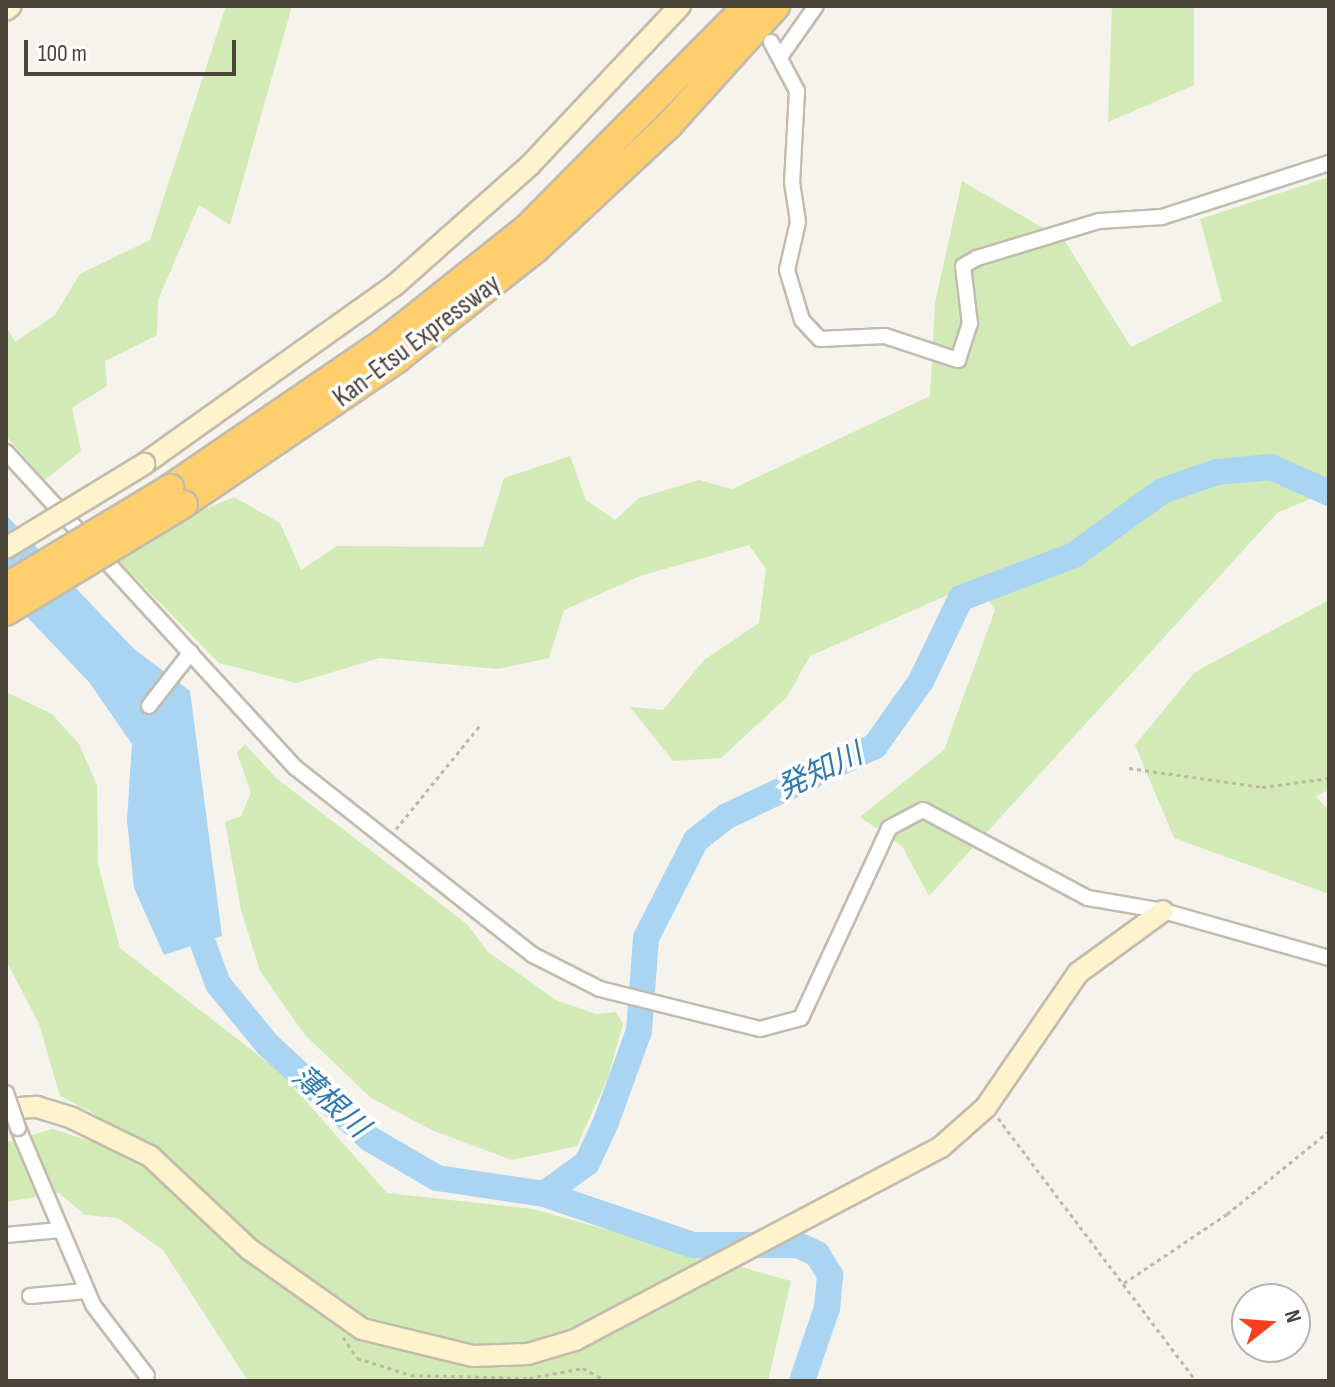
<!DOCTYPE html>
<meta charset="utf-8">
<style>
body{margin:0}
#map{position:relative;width:1335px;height:1387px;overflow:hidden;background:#f6f3ec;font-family:"Sofia Sans Condensed","Noto Sans JP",sans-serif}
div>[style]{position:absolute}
.green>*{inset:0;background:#d2eab5}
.water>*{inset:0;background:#a9d4f2}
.river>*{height:26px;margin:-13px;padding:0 13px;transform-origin:13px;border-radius:13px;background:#a9d4f2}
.path>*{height:3px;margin-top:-1.5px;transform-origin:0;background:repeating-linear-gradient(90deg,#c4b79f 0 4px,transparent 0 8px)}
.roads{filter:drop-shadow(2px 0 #c2bbae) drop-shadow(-2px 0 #c2bbae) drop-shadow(0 2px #c2bbae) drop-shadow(0 -2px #c2bbae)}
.street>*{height:14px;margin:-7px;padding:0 7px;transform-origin:7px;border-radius:7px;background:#fff}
.secondary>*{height:20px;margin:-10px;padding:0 10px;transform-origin:10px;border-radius:10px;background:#fff3cd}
.highway>*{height:26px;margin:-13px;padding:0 13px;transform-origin:13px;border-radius:13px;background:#ffcf6e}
.bridges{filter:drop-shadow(2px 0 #c2bbae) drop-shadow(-2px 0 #c2bbae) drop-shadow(0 2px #c2bbae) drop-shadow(0 -2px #c2bbae)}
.street-bridge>*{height:14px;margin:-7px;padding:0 7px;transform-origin:7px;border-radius:7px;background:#fff}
.secondary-bridge>*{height:20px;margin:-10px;padding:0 10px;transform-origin:10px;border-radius:10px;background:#fff3cd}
.highway-bridge>*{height:26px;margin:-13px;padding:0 13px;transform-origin:13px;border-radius:13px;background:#ffcf6e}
span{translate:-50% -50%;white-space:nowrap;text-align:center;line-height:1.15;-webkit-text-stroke:7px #fff;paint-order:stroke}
.street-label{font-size:28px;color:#4b4439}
.water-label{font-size:30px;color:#2e7ab2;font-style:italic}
.frame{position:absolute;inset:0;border:8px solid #4b4439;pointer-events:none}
.north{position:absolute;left:1231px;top:1283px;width:80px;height:80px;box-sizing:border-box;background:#fff;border:2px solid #b7b4b0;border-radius:50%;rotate:73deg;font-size:22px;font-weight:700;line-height:32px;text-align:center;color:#4b4439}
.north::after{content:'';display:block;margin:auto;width:28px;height:36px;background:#fc3f1d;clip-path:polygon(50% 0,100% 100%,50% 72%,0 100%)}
.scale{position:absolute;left:24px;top:40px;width:212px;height:36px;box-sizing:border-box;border:4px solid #4b4439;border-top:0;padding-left:10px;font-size:24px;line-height:28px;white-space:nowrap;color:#4b4439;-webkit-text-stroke:6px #fff;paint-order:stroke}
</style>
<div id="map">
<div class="green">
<div style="clip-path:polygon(226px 6px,292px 6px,230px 225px,199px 205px,158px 300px,157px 335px,105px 361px,107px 386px,72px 408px,81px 451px,45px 480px,6px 436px,6px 326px,15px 342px,55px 315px,80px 274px,150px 240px)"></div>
<div style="clip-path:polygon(1112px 6px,1194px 6px,1194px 85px,1108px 122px)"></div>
<div style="clip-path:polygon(1329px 177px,1329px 491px,1277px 513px,929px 896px,902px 846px,860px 817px,944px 750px,995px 610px,977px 582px,810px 656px,787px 697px,721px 758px,673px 761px,630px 707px,663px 710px,704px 660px,759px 623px,766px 569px,749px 545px,640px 576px,564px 610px,549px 658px,498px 669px,380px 658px,296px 683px,219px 663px,108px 550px,234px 497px,280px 523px,301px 570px,337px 546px,483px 547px,504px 478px,570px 456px,586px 500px,615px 520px,639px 498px,699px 480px,732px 489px,930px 396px,935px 303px,962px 181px,1064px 240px,1131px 347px,1222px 301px,1200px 219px)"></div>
<div style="clip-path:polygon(1329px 600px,1329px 790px,1315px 796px,1329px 810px,1329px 894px,1174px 838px,1135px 745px,1195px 672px)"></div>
<div style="clip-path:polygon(6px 692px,52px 714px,79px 744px,97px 785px,98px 864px,120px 948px,281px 1073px,387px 1193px,533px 1209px,791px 1281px,768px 1381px,248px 1381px,163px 1250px,118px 1218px,85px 1215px,59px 1193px,6px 1202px,6px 1142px,53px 1129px,90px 1141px,95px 1114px,60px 1096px,39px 1024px,6px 960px)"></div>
<div style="clip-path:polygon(245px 744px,276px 778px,467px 924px,488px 952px,556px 1000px,596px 1014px,616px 1012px,623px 1024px,608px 1077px,577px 1146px,512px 1160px,434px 1131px,371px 1098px,305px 1035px,260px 971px,241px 910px,225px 822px,241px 816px,251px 793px,237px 753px)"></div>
</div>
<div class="water">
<div style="clip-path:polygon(6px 515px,134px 649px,190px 691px,222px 936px,164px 955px,134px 888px,127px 820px,132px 744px,89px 682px,6px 595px)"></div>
</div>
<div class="river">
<div style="left:191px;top:911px;width:78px;rotate:69.7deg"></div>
<div style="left:218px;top:984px;width:79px;rotate:50.7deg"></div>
<div style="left:268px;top:1045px;width:139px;rotate:42.7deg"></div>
<div style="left:370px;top:1139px;width:78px;rotate:30.2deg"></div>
<div style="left:437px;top:1178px;width:108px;rotate:8.5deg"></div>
<div style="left:544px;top:1194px;width:157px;rotate:18.9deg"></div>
<div style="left:693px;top:1245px;width:105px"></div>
<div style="left:798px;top:1245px;width:21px;rotate:25deg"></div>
<div style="left:817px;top:1254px;width:25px;rotate:58deg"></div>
<div style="left:830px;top:1275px;width:33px;rotate:95deg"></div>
<div style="left:827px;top:1308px;width:77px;rotate:108.9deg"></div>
<div style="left:544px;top:1194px;width:53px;rotate:-35.8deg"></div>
<div style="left:587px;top:1163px;width:45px;rotate:-65.1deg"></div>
<div style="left:606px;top:1122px;width:97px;rotate:-70.1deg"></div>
<div style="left:639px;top:1031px;width:93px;rotate:-85.7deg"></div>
<div style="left:646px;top:938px;width:110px;rotate:-63deg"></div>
<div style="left:696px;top:840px;width:39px;rotate:-38deg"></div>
<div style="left:727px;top:816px;width:164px;rotate:-25.3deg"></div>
<div style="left:875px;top:746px;width:80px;rotate:-54.7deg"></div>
<div style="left:921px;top:681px;width:92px;rotate:-64.3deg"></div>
<div style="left:961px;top:598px;width:121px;rotate:-20.8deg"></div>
<div style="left:1074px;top:555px;width:109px;rotate:-36deg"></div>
<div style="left:1162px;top:491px;width:58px;rotate:-19.1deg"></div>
<div style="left:1217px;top:472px;width:54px;rotate:-5.3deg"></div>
<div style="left:1271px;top:467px;width:64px;rotate:24.1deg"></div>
</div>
<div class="path">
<div style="left:1129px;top:768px;width:134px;rotate:8.1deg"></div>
<div style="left:1262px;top:787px;width:68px;rotate:-7.7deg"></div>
<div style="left:396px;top:829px;width:135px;rotate:-51deg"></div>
<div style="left:998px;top:1118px;width:329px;rotate:53deg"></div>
<div style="left:1124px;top:1283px;width:124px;rotate:-33.8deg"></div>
<div style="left:1227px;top:1214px;width:132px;rotate:-39.1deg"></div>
<div style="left:343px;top:1337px;width:25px;rotate:56deg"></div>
<div style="left:357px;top:1358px;width:57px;rotate:17.5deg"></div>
<div style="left:411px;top:1375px;width:118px;rotate:1.5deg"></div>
<div style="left:529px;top:1378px;width:55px;rotate:-10.5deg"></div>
<div style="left:583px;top:1368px;width:26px;rotate:29deg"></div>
</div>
<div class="roads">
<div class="street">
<div style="left:771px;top:42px;width:55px;rotate:62deg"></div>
<div style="left:797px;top:91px;width:91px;rotate:93.1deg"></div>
<div style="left:792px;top:182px;width:40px;rotate:81.5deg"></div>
<div style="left:798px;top:222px;width:49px;rotate:102.9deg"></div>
<div style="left:787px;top:270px;width:52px;rotate:73.3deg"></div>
<div style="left:802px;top:320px;width:26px;rotate:47deg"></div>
<div style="left:820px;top:339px;width:65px;rotate:-2.6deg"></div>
<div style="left:885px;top:336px;width:77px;rotate:18.2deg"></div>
<div style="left:958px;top:360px;width:38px;rotate:-72deg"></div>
<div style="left:970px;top:324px;width:58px;rotate:-96.9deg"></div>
<div style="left:963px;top:266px;width:16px;rotate:-30deg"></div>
<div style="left:977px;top:258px;width:127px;rotate:-16.9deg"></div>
<div style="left:1099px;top:221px;width:63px;rotate:-3.6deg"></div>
<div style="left:1162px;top:217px;width:176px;rotate:-17.9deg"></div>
<div style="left:780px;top:57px;width:62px;rotate:-54.8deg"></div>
<div style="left:6px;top:452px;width:429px;rotate:47.5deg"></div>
<div style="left:296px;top:768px;width:302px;rotate:38.3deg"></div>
<div style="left:533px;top:955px;width:75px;rotate:26.9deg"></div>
<div style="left:600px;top:989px;width:165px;rotate:14deg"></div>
<div style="left:760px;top:1029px;width:42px;rotate:-15deg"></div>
<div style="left:801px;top:1018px;width:209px;rotate:-65.1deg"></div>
<div style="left:889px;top:828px;width:38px;rotate:-28deg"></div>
<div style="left:923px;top:810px;width:187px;rotate:28.1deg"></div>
<div style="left:1088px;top:898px;width:76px;rotate:9.8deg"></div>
<div style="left:1163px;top:911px;width:173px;rotate:15.8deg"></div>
<div style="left:149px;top:706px;width:68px;rotate:-52.1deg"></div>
<div style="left:18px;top:1128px;width:192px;rotate:67deg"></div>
<div style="left:93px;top:1305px;width:89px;rotate:52.7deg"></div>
<div style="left:6px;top:1235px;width:54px;rotate:-5.3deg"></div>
<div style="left:30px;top:1296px;width:57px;rotate:-5deg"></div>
</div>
<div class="secondary">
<div style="left:6px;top:10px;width:6px;rotate:-39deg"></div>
<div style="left:144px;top:464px;width:308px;rotate:-35.5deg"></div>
<div style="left:395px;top:285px;width:181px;rotate:-41.6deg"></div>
<div style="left:530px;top:165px;width:219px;rotate:-46.7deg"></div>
<div style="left:6px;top:1109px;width:31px;rotate:-4deg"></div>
<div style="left:37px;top:1107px;width:37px;rotate:17deg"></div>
<div style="left:72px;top:1118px;width:87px;rotate:26deg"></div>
<div style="left:150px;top:1156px;width:136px;rotate:43.2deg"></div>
<div style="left:249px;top:1249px;width:138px;rotate:35.3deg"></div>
<div style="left:362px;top:1329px;width:114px;rotate:13.7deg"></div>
<div style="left:473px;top:1356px;width:55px;rotate:-2.1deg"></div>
<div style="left:528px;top:1354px;width:49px;rotate:-16.6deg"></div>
<div style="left:575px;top:1340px;width:414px;rotate:-27.8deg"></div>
<div style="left:941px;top:1147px;width:60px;rotate:-41.6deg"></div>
<div style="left:986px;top:1107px;width:163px;rotate:-55.5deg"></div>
<div style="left:1078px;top:973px;width:105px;rotate:-36.1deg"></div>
</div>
<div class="highway">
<div style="left:170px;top:488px;width:259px;rotate:-34.3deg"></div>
<div style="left:384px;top:342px;width:183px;rotate:-38.6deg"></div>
<div style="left:527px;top:228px;width:313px;rotate:-45.3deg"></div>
<div style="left:184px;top:504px;width:258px;rotate:-34.2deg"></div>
<div style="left:397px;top:359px;width:177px;rotate:-38.4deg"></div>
<div style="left:536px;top:249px;width:182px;rotate:-43deg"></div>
<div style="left:669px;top:125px;width:160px;rotate:-48deg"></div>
</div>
</div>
<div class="bridges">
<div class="street-bridge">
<div style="left:6px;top:1093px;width:37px;rotate:71deg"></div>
</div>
<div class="secondary-bridge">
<div style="left:6px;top:548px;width:162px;rotate:-31.3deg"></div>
</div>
<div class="highway-bridge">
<div style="left:6px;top:587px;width:192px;rotate:-31.1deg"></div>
<div style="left:6px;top:612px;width:208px;rotate:-31.2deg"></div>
</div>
</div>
<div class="street-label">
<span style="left:417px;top:341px;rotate:-37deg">Kan-Etsu Expressway</span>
</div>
<div class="water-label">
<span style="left:820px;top:772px;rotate:-25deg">発知川</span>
<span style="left:330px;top:1102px;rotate:42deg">薄根川</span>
</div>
<div class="frame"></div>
<div class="north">N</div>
<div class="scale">100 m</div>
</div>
